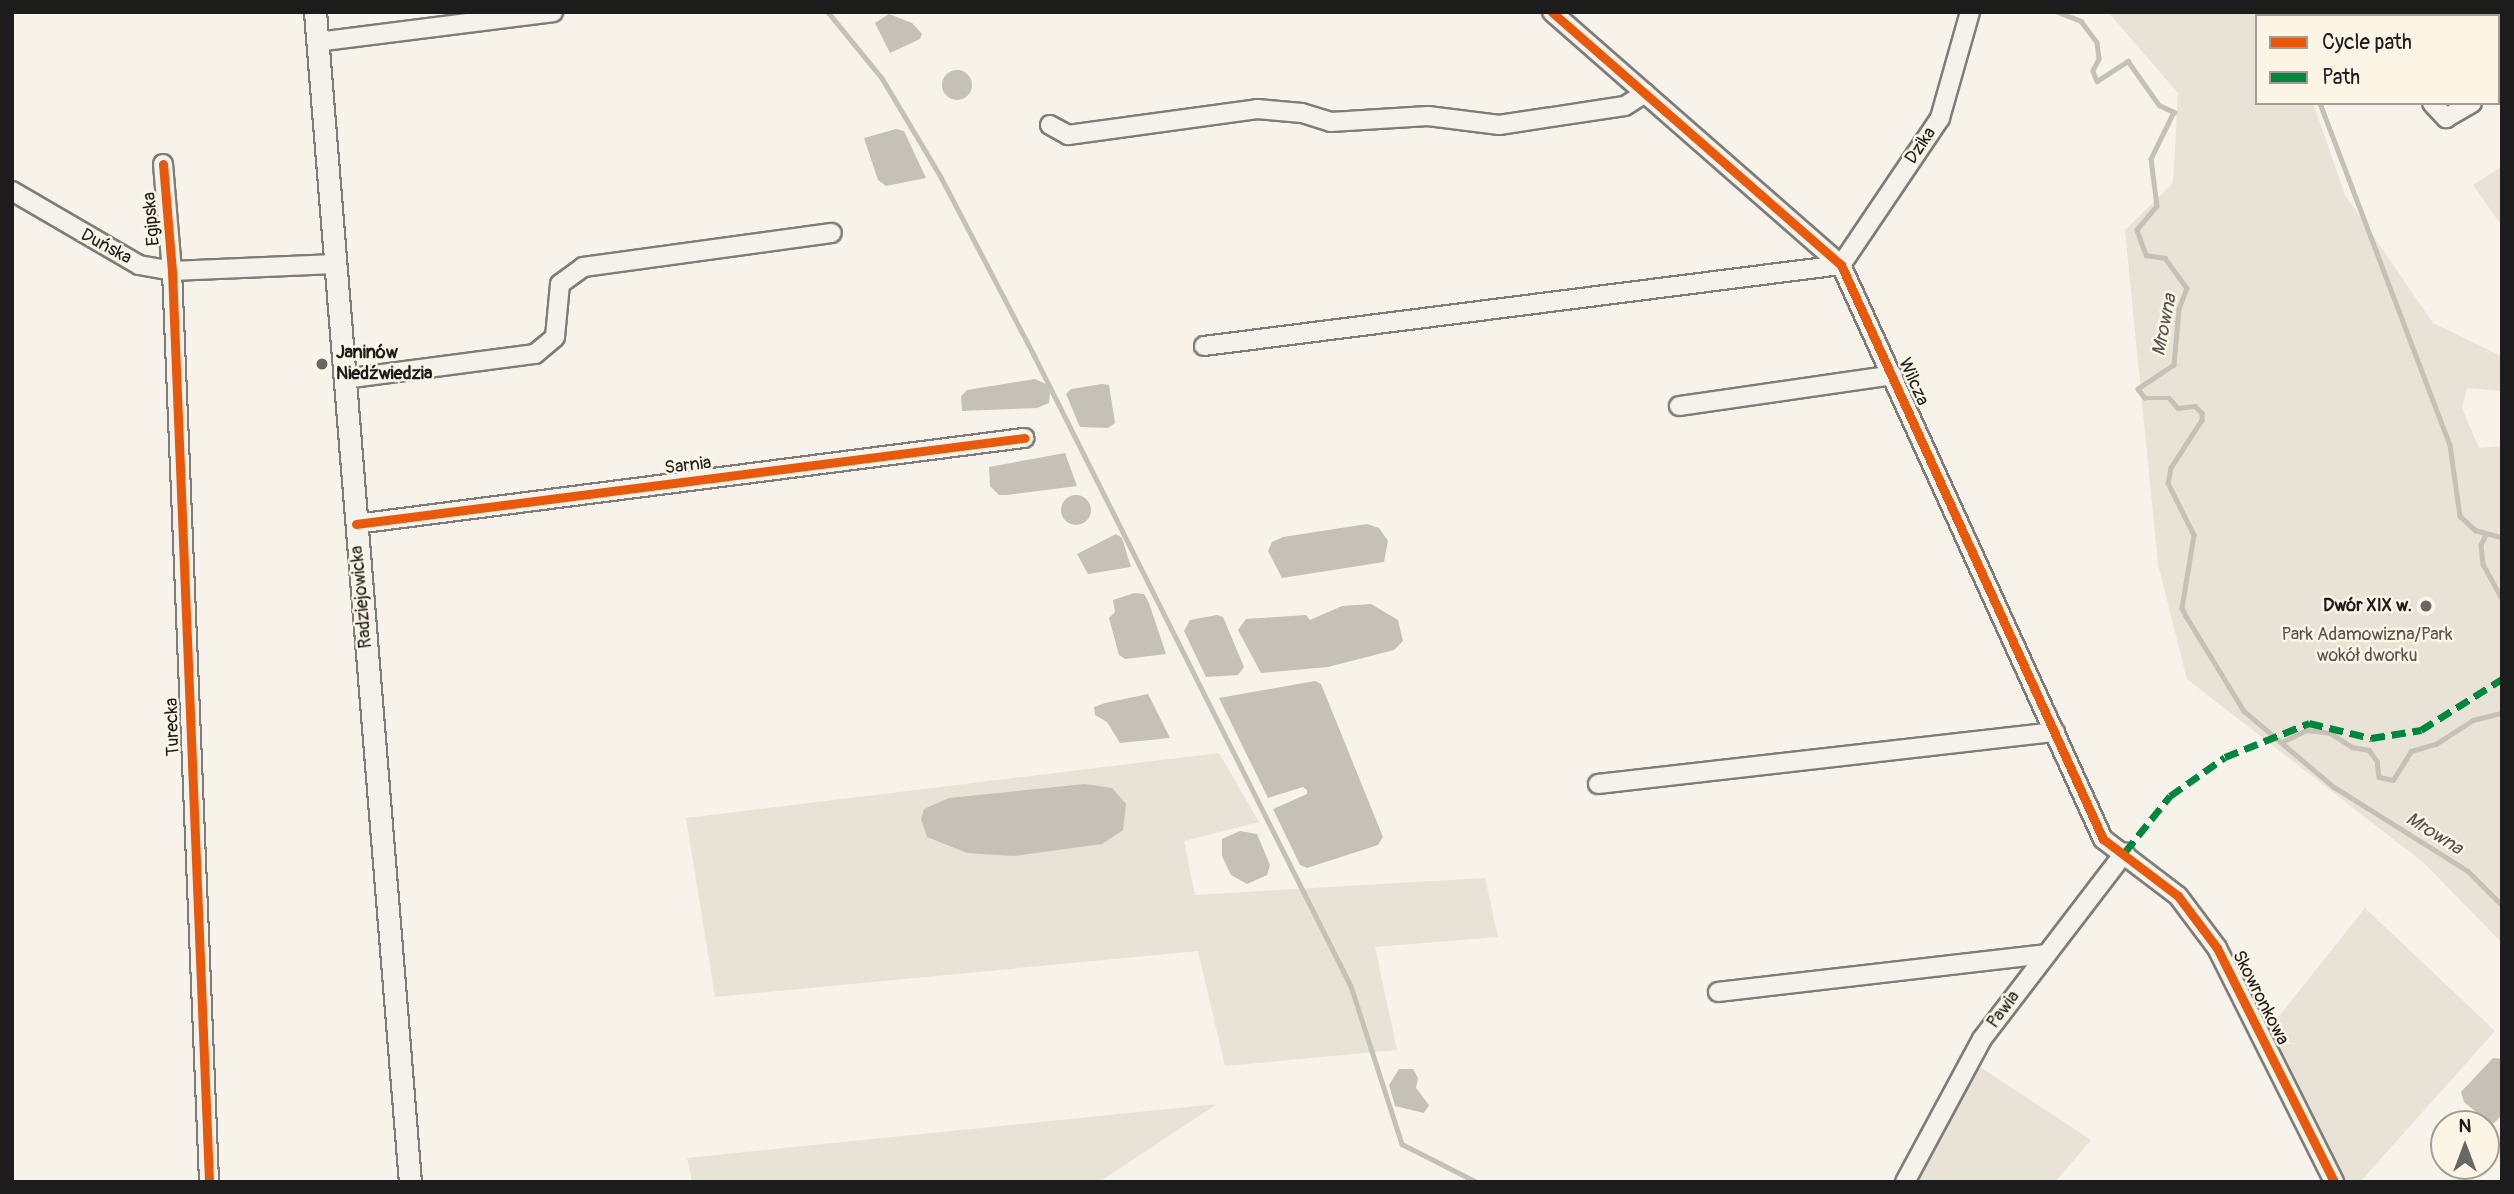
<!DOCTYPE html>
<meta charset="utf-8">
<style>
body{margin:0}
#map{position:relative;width:2514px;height:1194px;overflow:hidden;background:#f7f3ea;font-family:Pangolin,sans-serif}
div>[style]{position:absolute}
.green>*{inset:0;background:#e8e2d7}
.water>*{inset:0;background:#c5c1b7}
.round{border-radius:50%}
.stream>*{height:4.5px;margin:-2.25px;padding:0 2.25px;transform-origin:2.25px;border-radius:2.25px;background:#c5c1b7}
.roads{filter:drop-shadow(2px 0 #7f7d79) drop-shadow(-2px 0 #7f7d79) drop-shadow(0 2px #7f7d79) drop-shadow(0 -2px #7f7d79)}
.minor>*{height:18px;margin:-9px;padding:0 9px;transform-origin:9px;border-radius:9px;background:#f5f2ec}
.major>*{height:21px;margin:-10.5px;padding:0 10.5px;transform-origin:10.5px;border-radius:10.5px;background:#f5f2ec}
.quiet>*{height:7px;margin-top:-3.5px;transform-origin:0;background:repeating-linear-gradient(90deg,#00873e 0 14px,transparent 0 21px)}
.cycleway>*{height:9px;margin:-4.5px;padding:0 4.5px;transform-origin:4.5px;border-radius:4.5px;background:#e8590c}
.dots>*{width:19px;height:19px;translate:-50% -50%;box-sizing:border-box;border:4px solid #fcf5e5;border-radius:50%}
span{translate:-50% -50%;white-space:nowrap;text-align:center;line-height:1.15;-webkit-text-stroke:5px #fcf5e5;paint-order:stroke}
.street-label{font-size:18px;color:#1c1c1c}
.poi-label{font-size:18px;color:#1c1c1c;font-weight:700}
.left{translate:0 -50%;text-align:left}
.right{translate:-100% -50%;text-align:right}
.park-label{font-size:18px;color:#555450}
.water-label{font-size:19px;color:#575551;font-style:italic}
.frame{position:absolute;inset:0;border:14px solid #1c1c1c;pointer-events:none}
.legend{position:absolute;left:2255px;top:14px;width:245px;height:91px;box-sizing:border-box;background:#fcf5e5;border:2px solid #a29e95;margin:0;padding:9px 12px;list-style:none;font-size:21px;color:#1c1c1c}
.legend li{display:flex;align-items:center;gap:14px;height:35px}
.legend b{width:35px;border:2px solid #a29e95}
.north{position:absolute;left:2430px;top:1110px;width:70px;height:70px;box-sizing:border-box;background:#fcf5e5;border:2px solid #a29e95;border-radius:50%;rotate:0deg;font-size:19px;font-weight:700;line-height:28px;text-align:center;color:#1c1c1c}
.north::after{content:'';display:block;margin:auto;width:24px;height:32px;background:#696764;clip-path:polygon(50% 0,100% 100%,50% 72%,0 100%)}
</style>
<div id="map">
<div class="green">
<div style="clip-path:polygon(2108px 12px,2282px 12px,2283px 16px,2257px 16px,2257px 103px,2313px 103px,2345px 195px,2433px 323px,2501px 356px,2502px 391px,2467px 388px,2462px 408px,2479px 448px,2502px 446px,2502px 943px,2424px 863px,2187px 679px,2158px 564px,2125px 230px,2173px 183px,2178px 93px)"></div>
<div style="clip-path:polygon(2502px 166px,2502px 226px,2473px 185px)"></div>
<div style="clip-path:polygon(1219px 753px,1259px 822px,1184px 841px,1195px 895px,1485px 878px,1498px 937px,1375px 947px,1397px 1050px,1225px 1066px,1198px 951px,715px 997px,686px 818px)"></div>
<div style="clip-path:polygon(2365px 908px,2495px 1031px,2360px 1182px,2329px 1182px,2263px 1036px)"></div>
<div style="clip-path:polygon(1977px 1065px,2091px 1140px,2055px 1182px,1911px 1182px)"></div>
<div style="clip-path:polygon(1217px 1104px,1099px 1182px,692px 1182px,687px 1158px)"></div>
</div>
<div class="water">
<div style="clip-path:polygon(889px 14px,912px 23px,922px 34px,920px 39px,890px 53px,875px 23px)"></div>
<div class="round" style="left:942px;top:70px;width:30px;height:30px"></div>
<div style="clip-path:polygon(896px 129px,904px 131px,926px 178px,886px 186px,878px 180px,864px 138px)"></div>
<div style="clip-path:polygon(1035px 379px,1046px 384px,1050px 393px,1049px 403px,1037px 408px,962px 411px,961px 396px,967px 390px)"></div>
<div style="clip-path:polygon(1102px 384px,1109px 385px,1115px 423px,1108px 428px,1080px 427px,1066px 394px,1071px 389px)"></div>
<div style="clip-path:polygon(1065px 453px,1077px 486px,1007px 495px,999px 495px,990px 486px,989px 467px)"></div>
<div class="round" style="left:1061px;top:495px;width:30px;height:30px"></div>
<div style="clip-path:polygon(1367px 524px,1379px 528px,1388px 541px,1384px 562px,1282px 578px,1268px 551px,1272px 542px,1283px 537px)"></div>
<div style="clip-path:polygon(1116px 534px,1122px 538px,1131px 567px,1088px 574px,1077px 554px)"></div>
<div style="clip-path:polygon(1134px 593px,1144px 594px,1149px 603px,1166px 654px,1125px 659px,1119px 655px,1109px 618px,1115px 612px,1113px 600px)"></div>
<div style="clip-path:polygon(1371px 604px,1398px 620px,1403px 641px,1394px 650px,1328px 667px,1261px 673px,1238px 630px,1246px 619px,1306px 615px,1310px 620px,1342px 606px)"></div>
<div style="clip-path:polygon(1217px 615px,1223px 617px,1244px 667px,1238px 675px,1206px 677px,1184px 631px,1190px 620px)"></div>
<div style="clip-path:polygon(1315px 681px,1321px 684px,1383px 837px,1378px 845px,1307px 868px,1300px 865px,1273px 809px,1307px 794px,1307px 790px,1303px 787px,1268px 798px,1219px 698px)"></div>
<div style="clip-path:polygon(1148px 694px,1170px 738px,1120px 743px,1107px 722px,1095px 715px,1094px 707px,1105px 703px)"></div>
<div style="clip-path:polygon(1085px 784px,1112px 788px,1126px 804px,1123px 830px,1102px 844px,1014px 856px,967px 853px,927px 837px,921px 819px,924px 809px,949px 798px)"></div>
<div style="clip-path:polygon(1240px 831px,1257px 834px,1270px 865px,1267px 875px,1247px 884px,1231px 875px,1222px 856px,1222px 839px)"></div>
<div style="clip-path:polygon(2493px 1058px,2502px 1059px,2502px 1115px,2492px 1125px,2464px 1102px,2461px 1092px)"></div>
<div style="clip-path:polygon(1399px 1069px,1413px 1069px,1418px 1078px,1416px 1088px,1429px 1105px,1424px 1113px,1395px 1106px,1389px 1085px)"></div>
</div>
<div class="stream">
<div style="left:828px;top:12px;width:85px;rotate:50.7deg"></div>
<div style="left:882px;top:78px;width:115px;rotate:59.2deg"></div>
<div style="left:941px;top:177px;width:201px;rotate:62.4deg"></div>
<div style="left:1034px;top:355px;width:706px;rotate:63.33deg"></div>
<div style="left:1351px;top:986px;width:166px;rotate:72.1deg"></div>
<div style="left:1402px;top:1144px;width:84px;rotate:26.9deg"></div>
<div style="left:2058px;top:12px;width:25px;rotate:21deg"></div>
<div style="left:2081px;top:21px;width:26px;rotate:53deg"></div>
<div style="left:2097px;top:42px;width:17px;rotate:83deg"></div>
<div style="left:2099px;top:59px;width:13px;rotate:117deg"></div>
<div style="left:2093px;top:71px;width:11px;rotate:68deg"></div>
<div style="left:2097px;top:81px;width:37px;rotate:-33deg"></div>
<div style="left:2128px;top:61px;width:54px;rotate:54.8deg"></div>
<div style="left:2159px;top:105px;width:17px;rotate:25deg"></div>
<div style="left:2174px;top:112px;width:52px;rotate:116.1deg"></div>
<div style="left:2151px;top:159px;width:47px;rotate:82.7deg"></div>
<div style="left:2157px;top:206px;width:31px;rotate:130deg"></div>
<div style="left:2137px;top:230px;width:27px;rotate:70deg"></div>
<div style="left:2146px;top:255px;width:19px;rotate:9deg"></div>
<div style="left:2165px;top:258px;width:37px;rotate:54deg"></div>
<div style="left:2187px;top:288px;width:22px;rotate:111deg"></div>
<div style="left:2179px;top:309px;width:56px;rotate:95.1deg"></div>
<div style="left:2174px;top:365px;width:43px;rotate:146.3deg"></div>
<div style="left:2138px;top:389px;width:11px;rotate:52deg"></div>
<div style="left:2145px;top:398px;width:24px"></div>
<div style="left:2169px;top:398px;width:13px;rotate:48deg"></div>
<div style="left:2178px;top:408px;width:17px;rotate:-7deg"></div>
<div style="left:2195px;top:406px;width:10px;rotate:45deg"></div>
<div style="left:2202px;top:413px;width:7px;rotate:90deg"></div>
<div style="left:2202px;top:420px;width:57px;rotate:122.9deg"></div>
<div style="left:2171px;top:468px;width:15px;rotate:101deg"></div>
<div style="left:2168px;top:483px;width:58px;rotate:63.4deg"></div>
<div style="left:2194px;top:535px;width:74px;rotate:99.3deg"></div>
<div style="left:2182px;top:608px;width:9px;rotate:63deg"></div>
<div style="left:2186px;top:616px;width:111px;rotate:58.6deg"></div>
<div style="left:2244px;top:711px;width:118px;rotate:40.2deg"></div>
<div style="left:2334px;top:787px;width:158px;rotate:32.1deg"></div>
<div style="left:2468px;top:871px;width:48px;rotate:45deg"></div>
<div style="left:2281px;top:12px;width:4px;rotate:63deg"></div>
<div style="left:2320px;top:103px;width:366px;rotate:69.2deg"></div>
<div style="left:2450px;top:445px;width:72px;rotate:82deg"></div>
<div style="left:2460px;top:516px;width:21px;rotate:43deg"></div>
<div style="left:2475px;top:530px;width:28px;rotate:15deg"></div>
<div style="left:2486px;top:535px;width:11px;rotate:117deg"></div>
<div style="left:2481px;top:545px;width:19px;rotate:84deg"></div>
<div style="left:2483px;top:564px;width:39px;rotate:61deg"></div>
<div style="left:2282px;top:742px;width:28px;rotate:-26deg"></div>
<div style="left:2307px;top:730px;width:23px;rotate:7deg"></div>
<div style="left:2330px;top:733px;width:26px;rotate:32deg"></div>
<div style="left:2352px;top:747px;width:17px;rotate:10deg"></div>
<div style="left:2369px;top:750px;width:14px;rotate:54deg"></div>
<div style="left:2377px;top:761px;width:16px;rotate:83deg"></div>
<div style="left:2379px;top:777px;width:14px;rotate:12deg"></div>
<div style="left:2393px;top:780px;width:34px;rotate:-58deg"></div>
<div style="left:2411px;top:751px;width:26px;rotate:-16deg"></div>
<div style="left:2436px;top:744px;width:44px;rotate:-33deg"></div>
<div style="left:2473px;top:720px;width:30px;rotate:-14deg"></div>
</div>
<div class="roads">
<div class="minor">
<div style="left:1552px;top:12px;width:384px;rotate:41.2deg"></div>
<div style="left:1841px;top:265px;width:631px;rotate:65.47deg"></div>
<div style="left:2103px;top:839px;width:94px;rotate:37.2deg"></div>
<div style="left:2178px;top:896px;width:65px;rotate:53.1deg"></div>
<div style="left:2217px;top:948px;width:262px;rotate:63.4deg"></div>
<div style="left:2386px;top:12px;width:4px;rotate:63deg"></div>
<div style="left:317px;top:42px;width:238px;rotate:-7.2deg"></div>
<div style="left:2498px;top:84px;width:4px;rotate:-27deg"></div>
<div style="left:2432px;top:103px;width:21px;rotate:47deg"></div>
<div style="left:2446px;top:118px;width:30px;rotate:-30deg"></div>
<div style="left:1050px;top:125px;width:21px;rotate:29deg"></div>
<div style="left:1068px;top:135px;width:191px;rotate:-7.8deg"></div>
<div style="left:1257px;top:109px;width:45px;rotate:5.1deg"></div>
<div style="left:1302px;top:113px;width:30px;rotate:17deg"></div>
<div style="left:1331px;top:122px;width:97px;rotate:-3.5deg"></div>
<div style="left:1428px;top:116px;width:72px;rotate:7.2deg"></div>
<div style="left:1499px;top:125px;width:127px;rotate:-8.6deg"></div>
<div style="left:1625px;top:106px;width:24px;rotate:-33deg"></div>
<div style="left:163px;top:164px;width:107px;rotate:85.2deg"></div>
<div style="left:172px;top:271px;width:912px;rotate:87.67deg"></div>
<div style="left:12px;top:191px;width:147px;rotate:30.2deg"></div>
<div style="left:139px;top:265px;width:34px;rotate:10deg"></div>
<div style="left:172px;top:271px;width:163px;rotate:-2.5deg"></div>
<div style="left:1204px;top:346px;width:642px;rotate:-7.25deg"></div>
<div style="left:1841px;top:265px;width:177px;rotate:-56deg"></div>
<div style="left:1940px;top:118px;width:110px;rotate:-74.2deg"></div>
<div style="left:344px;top:379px;width:193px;rotate:-7.5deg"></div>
<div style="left:535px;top:354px;width:26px;rotate:-40deg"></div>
<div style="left:555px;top:337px;width:53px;rotate:-84.6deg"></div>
<div style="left:560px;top:284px;width:29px;rotate:-36deg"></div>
<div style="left:583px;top:267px;width:251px;rotate:-7.8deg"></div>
<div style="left:1679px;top:406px;width:216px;rotate:-8.2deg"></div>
<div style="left:356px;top:524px;width:674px;rotate:-7.34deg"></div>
<div style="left:1598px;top:784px;width:460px;rotate:-6.5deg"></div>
<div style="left:1718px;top:992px;width:329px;rotate:-6.6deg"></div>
<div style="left:1905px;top:1182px;width:162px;rotate:-61.7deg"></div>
<div style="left:1982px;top:1039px;width:235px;rotate:-52.6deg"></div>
</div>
<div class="major">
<div style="left:315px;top:12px;width:1174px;rotate:85.36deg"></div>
</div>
</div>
<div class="quiet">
<div style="left:2125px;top:852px;width:72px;rotate:-51.2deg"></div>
<div style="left:2170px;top:796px;width:67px;rotate:-35.3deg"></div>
<div style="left:2225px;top:757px;width:91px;rotate:-22deg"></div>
<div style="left:2309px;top:723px;width:64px;rotate:13.6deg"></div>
<div style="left:2371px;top:738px;width:51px;rotate:-9.1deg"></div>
<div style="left:2421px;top:730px;width:96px;rotate:-32.2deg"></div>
</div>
<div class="cycleway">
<div style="left:1552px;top:12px;width:384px;rotate:41.2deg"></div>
<div style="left:1841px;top:265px;width:631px;rotate:65.47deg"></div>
<div style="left:2103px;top:839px;width:94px;rotate:37.2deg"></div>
<div style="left:2178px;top:896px;width:65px;rotate:53.1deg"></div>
<div style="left:2217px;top:948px;width:262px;rotate:63.4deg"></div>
<div style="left:163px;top:164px;width:107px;rotate:85.2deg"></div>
<div style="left:172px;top:271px;width:912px;rotate:87.67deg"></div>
<div style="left:356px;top:524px;width:674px;rotate:-7.34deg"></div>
</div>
<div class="dots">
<div style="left:322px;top:364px;background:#696764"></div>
<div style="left:2426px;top:606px;background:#696764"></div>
</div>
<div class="street-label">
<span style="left:1921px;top:146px;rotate:-56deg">Dzika</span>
<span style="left:152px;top:219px;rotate:-95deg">Egipska</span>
<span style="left:106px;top:247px;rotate:28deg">Duńska</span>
<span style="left:1913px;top:382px;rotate:66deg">Wilcza</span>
<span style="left:688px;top:466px;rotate:-7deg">Sarnia</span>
<span style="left:362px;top:597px;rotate:-95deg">Radziejowicka</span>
<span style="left:173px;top:727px;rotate:-92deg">Turecka</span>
<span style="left:2260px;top:998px;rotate:63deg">Skowronkowa</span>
<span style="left:2004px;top:1010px;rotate:-53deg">Pawia</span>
</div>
<div class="poi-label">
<span class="left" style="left:336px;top:364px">Janinów<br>Niedźwiedzia</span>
<span class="right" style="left:2412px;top:606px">Dwór XIX w.</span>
</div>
<div class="park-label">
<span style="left:2367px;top:646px">Park Adamowizna/Park<br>wokół dworku</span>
</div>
<div class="water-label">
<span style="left:2165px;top:325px;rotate:-79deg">Mrowna</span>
<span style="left:2434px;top:834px;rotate:32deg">Mrowna</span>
</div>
<div class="frame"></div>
<ul class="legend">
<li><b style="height:9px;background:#e8590c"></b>Cycle path</li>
<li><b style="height:9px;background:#00873e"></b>Path</li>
</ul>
<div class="north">N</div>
</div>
